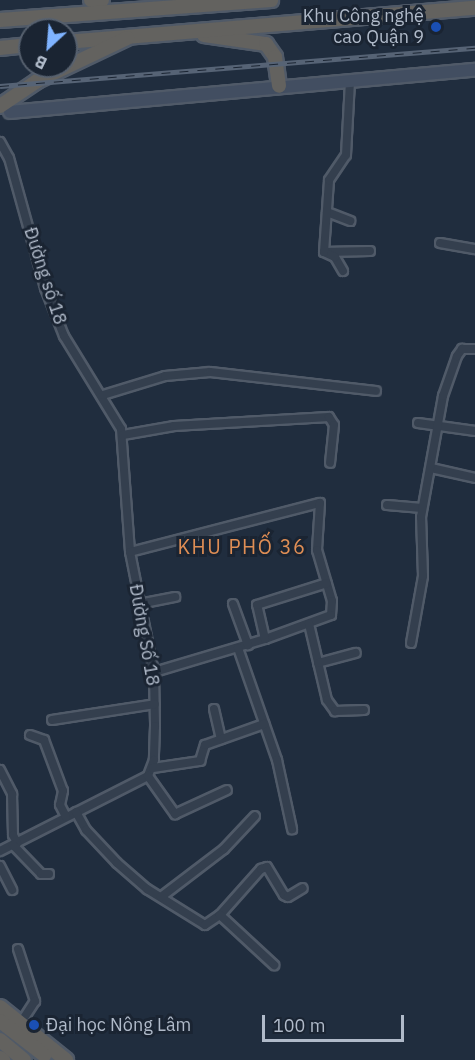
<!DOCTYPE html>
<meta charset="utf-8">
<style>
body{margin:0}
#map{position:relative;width:475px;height:1060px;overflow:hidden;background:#202d3e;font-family:"IBM Plex Sans",sans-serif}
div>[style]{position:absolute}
.roads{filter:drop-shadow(2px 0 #505a68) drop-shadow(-2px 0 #505a68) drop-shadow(0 2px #505a68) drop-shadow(0 -2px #505a68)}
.minor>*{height:8px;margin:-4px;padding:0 4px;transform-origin:4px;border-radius:4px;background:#343f4e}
.secondary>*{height:12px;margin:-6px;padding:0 6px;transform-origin:6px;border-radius:6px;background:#424e61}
.trunk>*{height:14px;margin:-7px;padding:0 7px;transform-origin:7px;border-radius:7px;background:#63625f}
.rail>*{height:5px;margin-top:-2.5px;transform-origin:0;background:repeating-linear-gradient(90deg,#1a2432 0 9px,#566375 0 18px);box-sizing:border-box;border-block:2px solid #566375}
.dots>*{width:16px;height:16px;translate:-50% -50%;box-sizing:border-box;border:3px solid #1a2432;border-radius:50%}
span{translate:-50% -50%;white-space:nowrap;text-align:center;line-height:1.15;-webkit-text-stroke:6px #1a2432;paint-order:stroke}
.poi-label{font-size:18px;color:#b0bac9}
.right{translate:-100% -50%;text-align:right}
.left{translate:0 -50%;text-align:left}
.street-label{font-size:18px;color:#b0bac9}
.neighbourhood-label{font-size:20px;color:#df8e55;letter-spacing:1.5px}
.north{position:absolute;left:18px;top:18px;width:60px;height:60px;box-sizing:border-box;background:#1a2432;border:2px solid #56606e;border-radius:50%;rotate:206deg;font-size:16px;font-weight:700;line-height:24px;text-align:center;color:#b0bac9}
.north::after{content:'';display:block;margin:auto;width:21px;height:27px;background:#7fb3ff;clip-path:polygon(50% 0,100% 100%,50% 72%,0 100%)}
.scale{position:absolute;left:262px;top:1015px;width:142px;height:27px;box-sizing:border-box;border:3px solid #b0bac9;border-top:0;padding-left:8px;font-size:18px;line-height:21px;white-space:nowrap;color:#b0bac9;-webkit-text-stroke:4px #1a2432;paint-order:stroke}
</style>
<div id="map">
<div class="roads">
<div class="minor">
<div style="left:0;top:142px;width:18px;rotate:61deg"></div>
<div style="left:9px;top:158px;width:135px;rotate:74.5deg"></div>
<div style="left:45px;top:288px;width:52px;rotate:68.4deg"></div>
<div style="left:64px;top:336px;width:109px;rotate:58.5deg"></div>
<div style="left:121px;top:429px;width:123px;rotate:85.8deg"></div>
<div style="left:130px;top:552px;width:122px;rotate:78.7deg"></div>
<div style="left:154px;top:672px;width:54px;rotate:88.9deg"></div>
<div style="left:155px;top:726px;width:34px;rotate:92deg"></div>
<div style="left:154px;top:760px;width:17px;rotate:111deg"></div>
<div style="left:148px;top:776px;width:166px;rotate:153.1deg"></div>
<div style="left:327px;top:212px;width:25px;rotate:21deg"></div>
<div style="left:440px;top:243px;width:36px;rotate:10deg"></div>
<div style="left:324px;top:252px;width:46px;rotate:-1.2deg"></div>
<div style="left:343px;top:271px;width:16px;rotate:-120deg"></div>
<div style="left:335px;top:257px;width:12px;rotate:-156deg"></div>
<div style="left:324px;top:252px;width:72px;rotate:-86deg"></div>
<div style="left:329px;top:180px;width:30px;rotate:-56deg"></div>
<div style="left:346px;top:155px;width:75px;rotate:-86.9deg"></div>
<div style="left:103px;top:395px;width:65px;rotate:-17deg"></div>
<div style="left:165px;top:376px;width:45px;rotate:-5.1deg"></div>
<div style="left:210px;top:372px;width:167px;rotate:6.5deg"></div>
<div style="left:418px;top:423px;width:58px;rotate:8deg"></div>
<div style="left:123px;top:435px;width:52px;rotate:-10deg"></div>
<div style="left:174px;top:426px;width:155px;rotate:-3.3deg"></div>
<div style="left:329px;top:417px;width:9px;rotate:58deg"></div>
<div style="left:334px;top:425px;width:38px;rotate:96deg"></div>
<div style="left:431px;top:468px;width:45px;rotate:12.8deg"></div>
<div style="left:387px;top:505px;width:35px;rotate:5deg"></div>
<div style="left:130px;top:552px;width:196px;rotate:-14.5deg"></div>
<div style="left:320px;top:503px;width:47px;rotate:93.7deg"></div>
<div style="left:317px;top:550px;width:53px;rotate:73.6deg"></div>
<div style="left:332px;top:601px;width:14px;rotate:94deg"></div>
<div style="left:331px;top:615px;width:70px;rotate:160deg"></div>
<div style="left:265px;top:639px;width:116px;rotate:163.4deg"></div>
<div style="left:139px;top:604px;width:37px;rotate:-11deg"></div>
<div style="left:233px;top:604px;width:44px;rotate:69.9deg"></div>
<div style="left:309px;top:624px;width:78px;rotate:76.7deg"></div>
<div style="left:327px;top:700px;width:14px;rotate:54deg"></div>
<div style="left:335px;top:711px;width:29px;rotate:-2deg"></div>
<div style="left:265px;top:639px;width:35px;rotate:-103deg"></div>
<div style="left:257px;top:605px;width:73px;rotate:-17.4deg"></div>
<div style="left:411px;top:643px;width:68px;rotate:-79.8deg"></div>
<div style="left:423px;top:576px;width:59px;rotate:-91.9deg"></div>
<div style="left:421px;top:517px;width:123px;rotate:-79.7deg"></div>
<div style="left:443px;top:396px;width:42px;rotate:-70.7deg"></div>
<div style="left:457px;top:356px;width:9px;rotate:-54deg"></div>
<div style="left:462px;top:349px;width:13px"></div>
<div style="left:238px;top:648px;width:119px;rotate:70.8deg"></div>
<div style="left:277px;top:760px;width:71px;rotate:77.7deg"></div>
<div style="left:318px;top:663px;width:39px;rotate:-15deg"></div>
<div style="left:214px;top:709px;width:31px;rotate:77deg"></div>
<div style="left:52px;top:720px;width:104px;rotate:-8.8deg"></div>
<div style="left:30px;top:735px;width:15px;rotate:20deg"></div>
<div style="left:44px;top:740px;width:54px;rotate:69.6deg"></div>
<div style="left:63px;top:791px;width:14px;rotate:102deg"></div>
<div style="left:60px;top:805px;width:13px;rotate:63deg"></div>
<div style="left:153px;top:768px;width:48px;rotate:-8.5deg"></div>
<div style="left:200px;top:761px;width:17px;rotate:-73deg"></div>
<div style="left:205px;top:745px;width:63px;rotate:-19.6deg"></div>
<div style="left:0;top:770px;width:27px;rotate:63deg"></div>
<div style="left:12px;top:794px;width:41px;rotate:88.6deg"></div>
<div style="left:13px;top:835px;width:9px;rotate:63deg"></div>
<div style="left:148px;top:776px;width:47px;rotate:54.6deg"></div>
<div style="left:175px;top:814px;width:57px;rotate:-24.8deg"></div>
<div style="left:76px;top:812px;width:21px;rotate:61deg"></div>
<div style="left:86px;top:830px;width:45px;rotate:46.8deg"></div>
<div style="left:117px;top:863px;width:40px;rotate:41deg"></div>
<div style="left:147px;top:889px;width:68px;rotate:31.8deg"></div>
<div style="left:205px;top:925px;width:18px;rotate:-34deg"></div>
<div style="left:220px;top:915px;width:62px;rotate:-48.3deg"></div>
<div style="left:261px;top:869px;width:6px;rotate:-18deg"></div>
<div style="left:267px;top:867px;width:33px;rotate:59deg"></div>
<div style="left:284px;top:895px;width:4px;rotate:27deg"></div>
<div style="left:288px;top:897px;width:17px;rotate:-31deg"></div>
<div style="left:13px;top:845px;width:40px;rotate:46deg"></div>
<div style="left:41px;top:874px;width:8px"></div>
<div style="left:0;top:866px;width:27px;rotate:63deg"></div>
<div style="left:161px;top:897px;width:79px;rotate:-37.3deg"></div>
<div style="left:224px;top:849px;width:45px;rotate:-46.8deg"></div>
<div style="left:220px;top:915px;width:74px;rotate:42.8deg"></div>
<div style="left:18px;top:949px;width:55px;rotate:71.9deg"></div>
<div style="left:35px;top:1001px;width:27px;rotate:123deg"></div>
</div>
<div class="secondary">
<div style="left:10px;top:112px;width:467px;rotate:-5.2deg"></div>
</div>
<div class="trunk">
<div style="left:91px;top:0;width:11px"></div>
<div style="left:0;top:20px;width:272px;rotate:-4.2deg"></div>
<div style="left:204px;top:35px;width:63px;rotate:8.3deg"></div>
<div style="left:266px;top:44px;width:16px;rotate:55deg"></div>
<div style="left:275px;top:57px;width:29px;rotate:82deg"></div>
<div style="left:66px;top:42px;width:410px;rotate:-4.8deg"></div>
<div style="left:0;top:48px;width:30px;rotate:-6deg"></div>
<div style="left:0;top:106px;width:45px;rotate:-34deg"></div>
<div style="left:37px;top:81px;width:100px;rotate:-25.5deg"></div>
<div style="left:0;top:1007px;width:85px;rotate:38.8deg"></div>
<div style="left:0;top:1021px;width:56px;rotate:37.7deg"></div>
<div style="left:0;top:1040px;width:31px;rotate:40deg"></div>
<div style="left:0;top:1058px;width:4px;rotate:34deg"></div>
</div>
</div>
<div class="rail">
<div style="left:0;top:86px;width:477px;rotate:-4.6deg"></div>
</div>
<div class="dots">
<div style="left:436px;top:27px;background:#1a4fb4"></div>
<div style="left:34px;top:1025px;background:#1a4fb4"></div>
</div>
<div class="poi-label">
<span class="right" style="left:424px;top:27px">Khu Công nghệ<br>cao Quận 9</span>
<span class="left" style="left:46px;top:1025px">Đại học Nông Lâm</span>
</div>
<div class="street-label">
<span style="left:45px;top:276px;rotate:72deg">Đường số 18</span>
<span style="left:144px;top:635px;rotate:80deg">Đường Số 18</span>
</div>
<div class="neighbourhood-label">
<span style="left:242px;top:546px">KHU PHỐ 36</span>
</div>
<div class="north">B</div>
<div class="scale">100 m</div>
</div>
